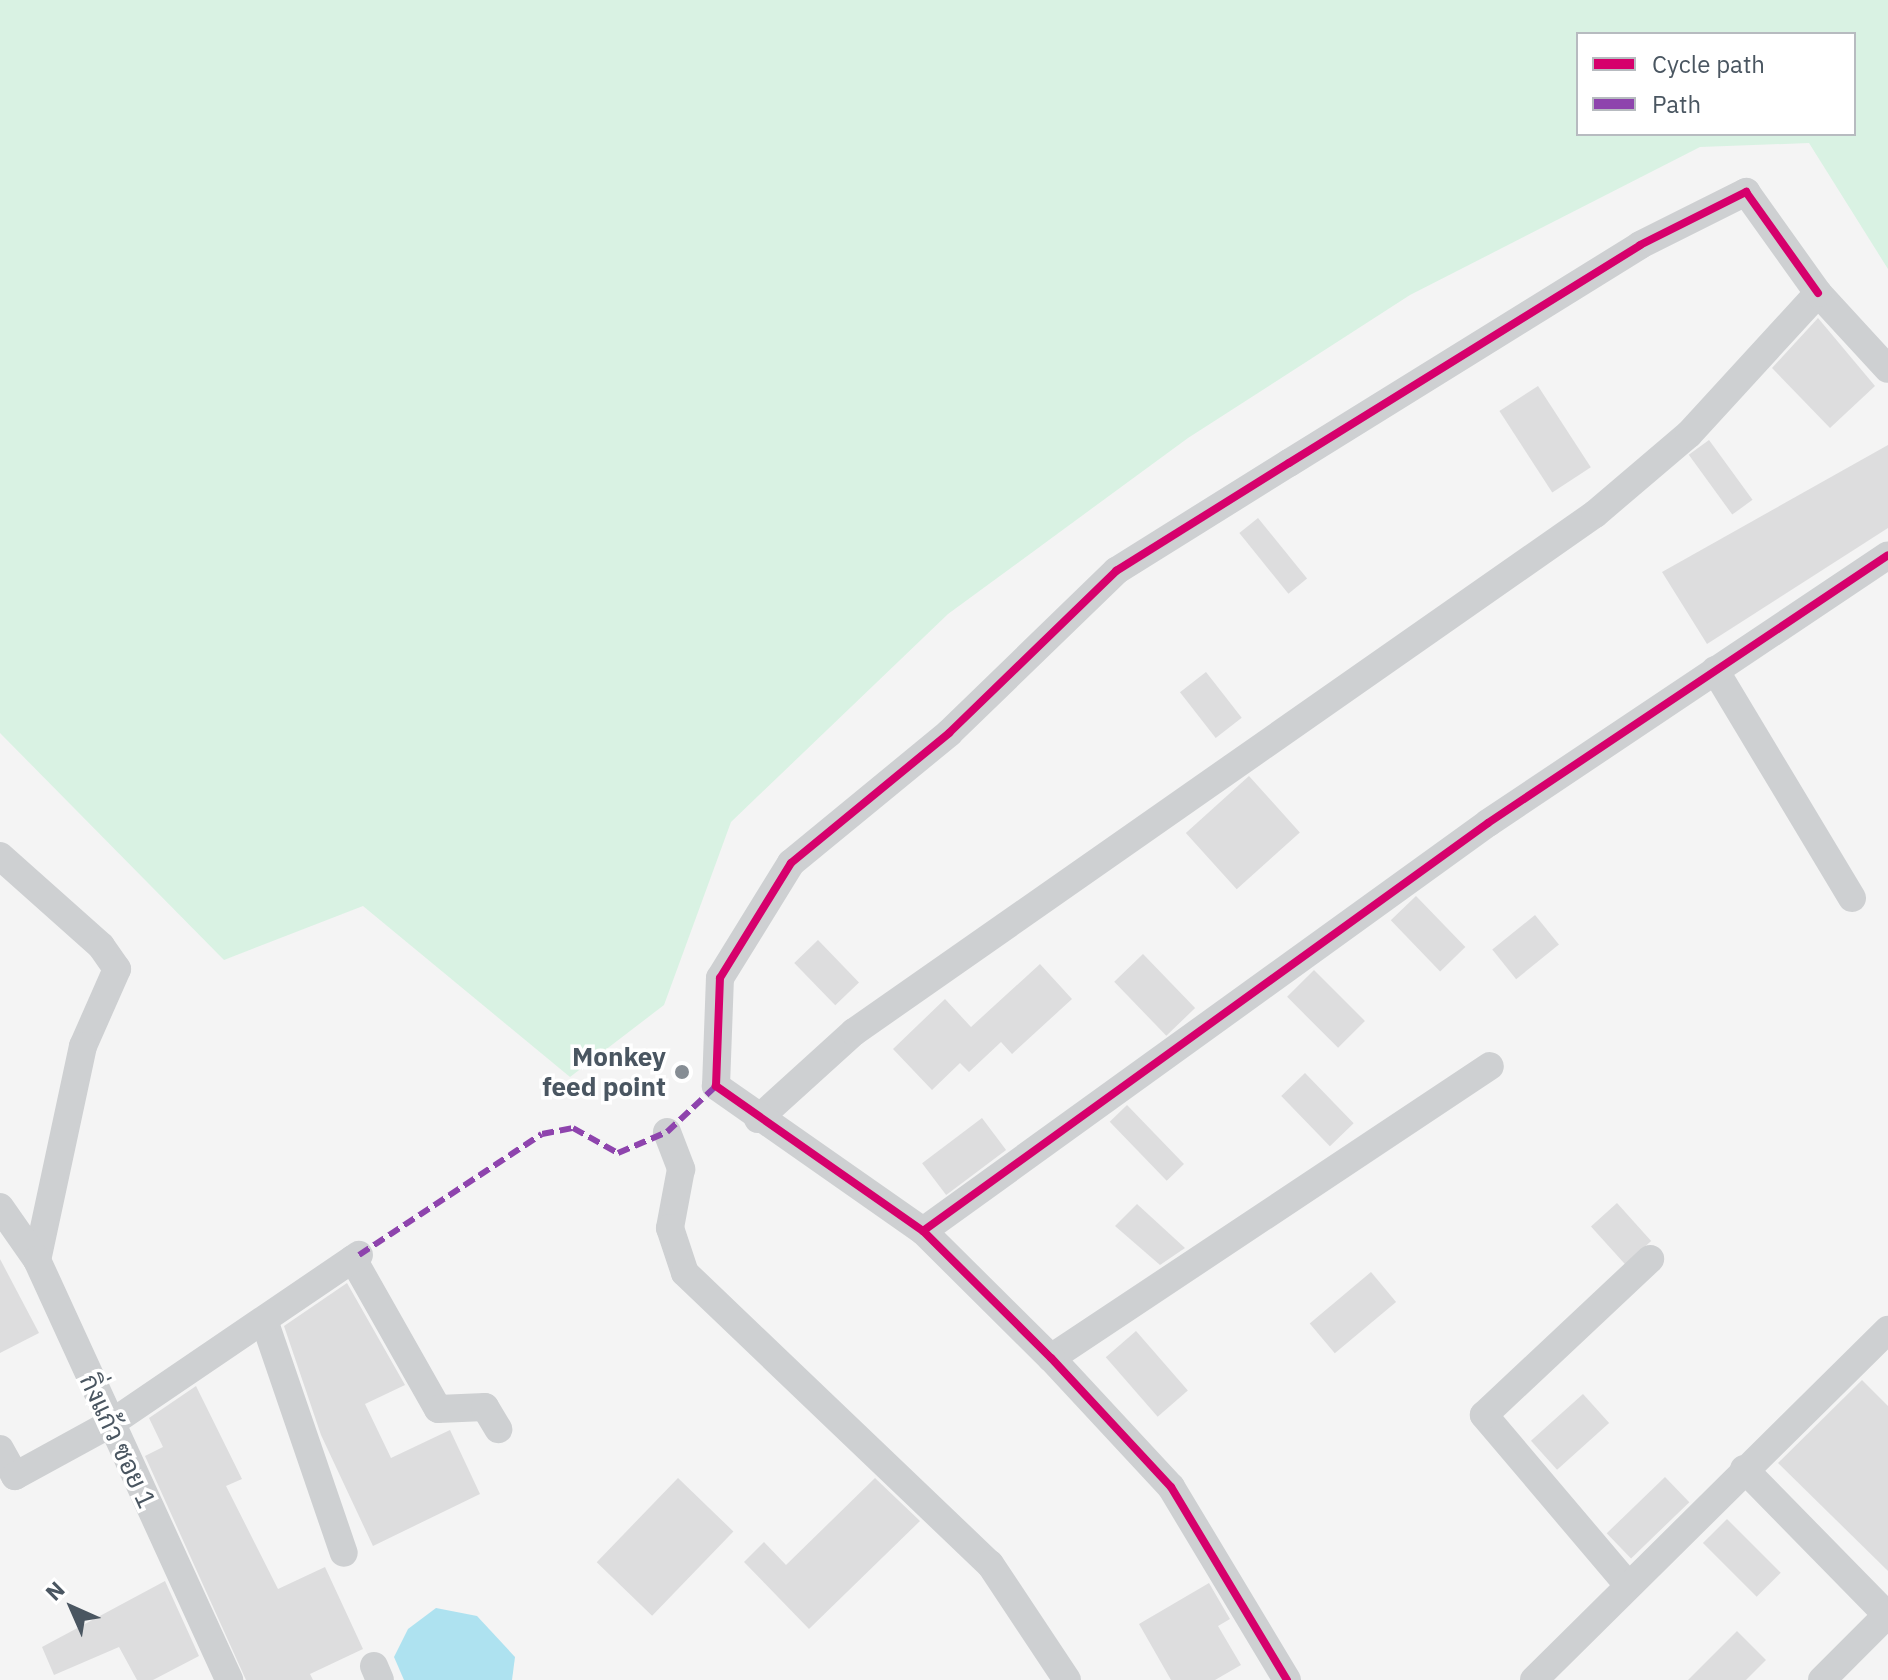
<!DOCTYPE html>
<meta charset="utf-8">
<style>
body{margin:0}
#map{position:relative;width:1888px;height:1680px;overflow:hidden;background:#f4f4f4;font-family:"IBM Plex Sans",Sarabun,sans-serif}
div>[style]{position:absolute}
.green>*{inset:0;background:#d9f2e3}
.water>*{inset:0;background:#aee2f0}
.building>*{inset:0;background:#ddddde;transform-origin:0 0}
.minor>*{height:28px;margin:-14px;padding:0 14px;transform-origin:14px;border-radius:14px;background:#ced0d2}
.quiet>*{height:6px;margin-top:-3px;transform-origin:0;background:repeating-linear-gradient(90deg,#8e44ad 0 12px,transparent 0 18px)}
.cycleway>*{height:8px;margin:-4px;padding:0 4px;transform-origin:4px;border-radius:4px;background:#d6006c}
.dots>*{width:22px;height:22px;translate:-50% -50%;box-sizing:border-box;border:4px solid #fff;border-radius:50%}
span{translate:-50% -50%;white-space:nowrap;text-align:center;line-height:1.15;-webkit-text-stroke:7px #fff;paint-order:stroke}
.poi-label{font-size:26px;color:#4a5661;font-weight:700}
.right{translate:-100% -50%;text-align:right}
.street-label{font-size:26px;color:#4a5661}
.legend{position:absolute;left:1576px;top:32px;width:280px;height:104px;box-sizing:border-box;background:#fff;border:2px solid #b7bbc0;margin:0;padding:10px 14px;list-style:none;font-size:24px;color:#4a5661}
.legend li{display:flex;align-items:center;gap:16px;height:40px}
.legend b{width:40px;border:2px solid #b7bbc0}
.north{position:absolute;left:32px;top:1568px;width:80px;height:80px;-webkit-text-stroke:6px #fff;paint-order:stroke;rotate:315deg;font-size:22px;font-weight:700;line-height:32px;text-align:center;color:#4a5661}
.north::after{content:'';display:block;margin:auto;width:28px;height:36px;background:#4a5661;clip-path:polygon(50% 0,100% 100%,50% 72%,0 100%)}
</style>
<div id="map">
<div class="green">
<div style="clip-path:polygon(evenodd,0 0,1888px 0,1888px 269px,1809px 143px,1700px 147px,1410px 295px,1188px 438px,948px 614px,731px 822px,664px 1005px,570px 1077px,363px 906px,224px 960px,0 733px,0 0,1578px 34px,1854px 34px,1854px 134px,1578px 134px,1578px 34px)"></div>
</div>
<div class="water">
<div style="clip-path:polygon(436px 1608px,477px 1616px,515px 1657px,512px 1680px,404px 1680px,394px 1657px,408px 1629px)"></div>
</div>
<div class="building">
<div style="clip-path:polygon(1818px 318px,1875px 386px,1830px 428px,1772px 368px)"></div>
<div style="left:1538px;top:386px;width:97px;height:46px;rotate:57deg"></div>
<div style="left:1709px;top:440px;width:74px;height:25px;rotate:54deg"></div>
<div style="clip-path:polygon(1888px 445px,1888px 528px,1707px 644px,1662px 572px)"></div>
<div style="left:1258px;top:518px;width:78px;height:24px;rotate:51deg"></div>
<div style="left:1206px;top:672px;width:58px;height:33px;rotate:52deg"></div>
<div style="left:1249px;top:776px;width:76px;height:85px;rotate:48deg"></div>
<div style="left:1416px;top:896px;width:71px;height:35px;rotate:46deg"></div>
<div style="left:1535px;top:915px;width:38px;height:55px;rotate:51deg"></div>
<div style="left:818px;top:940px;width:59px;height:33px;rotate:46deg"></div>
<div style="left:1143px;top:954px;width:75px;height:40px;rotate:46deg"></div>
<div style="clip-path:polygon(1040px 964px,1072px 999px,1012px 1054px,1001px 1042px,969px 1072px,960px 1063px,932px 1090px,893px 1049px,945px 999px,971px 1027px)"></div>
<div style="left:1314px;top:970px;width:72px;height:38px;rotate:45deg"></div>
<div style="left:1305px;top:1073px;width:70px;height:33px;rotate:46deg"></div>
<div style="left:1127px;top:1105px;width:82px;height:24px;rotate:46deg"></div>
<div style="left:982px;top:1118px;width:40px;height:75px;rotate:53deg"></div>
<div style="left:1617px;top:1203px;width:51px;height:35px;rotate:48deg"></div>
<div style="clip-path:polygon(1137px 1204px,1185px 1248px,1160px 1265px,1115px 1226px)"></div>
<div style="clip-path:polygon(0 1259px,39px 1333px,0 1353px)"></div>
<div style="left:1371px;top:1272px;width:39px;height:80px;rotate:50deg"></div>
<div style="clip-path:polygon(347px 1283px,405px 1385px,365px 1404px,391px 1458px,450px 1430px,480px 1494px,373px 1546px,321px 1435px,284px 1326px)"></div>
<div style="left:1136px;top:1331px;width:79px;height:40px;rotate:49deg"></div>
<div style="clip-path:polygon(1862px 1380px,1888px 1406px,1888px 1571px,1778px 1463px)"></div>
<div style="clip-path:polygon(196px 1386px,242px 1479px,226px 1486px,278px 1589px,325px 1567px,363px 1649px,310px 1674px,313px 1680px,246px 1680px,145px 1456px,163px 1447px,149px 1418px)"></div>
<div style="left:1583px;top:1394px;width:39px;height:70px;rotate:48deg"></div>
<div style="left:1665px;top:1477px;width:35px;height:81px;rotate:46deg"></div>
<div style="left:678px;top:1478px;width:77px;height:117px;rotate:44deg"></div>
<div style="clip-path:polygon(875px 1478px,920px 1521px,809px 1629px,744px 1562px,764px 1542px,786px 1565px)"></div>
<div style="left:1727px;top:1519px;width:76px;height:34px;rotate:45deg"></div>
<div style="clip-path:polygon(165px 1581px,199px 1656px,153px 1680px,137px 1680px,119px 1647px,54px 1675px,42px 1647px)"></div>
<div style="clip-path:polygon(1209px 1583px,1230px 1619px,1218px 1626px,1241px 1665px,1215px 1680px,1171px 1680px,1139px 1624px)"></div>
<div style="clip-path:polygon(1737px 1631px,1766px 1660px,1746px 1680px,1688px 1680px)"></div>
</div>
<div class="minor">
<div style="left:1715px;top:670px;width:266px;rotate:59deg"></div>
<div style="left:0;top:856px;width:135px;rotate:41.7deg"></div>
<div style="left:101px;top:946px;width:28px;rotate:55deg"></div>
<div style="left:117px;top:969px;width:84px;rotate:113.8deg"></div>
<div style="left:83px;top:1046px;width:219px;rotate:102.1deg"></div>
<div style="left:758px;top:1119px;width:130px;rotate:-42.2deg"></div>
<div style="left:854px;top:1032px;width:904px;rotate:-34.96deg"></div>
<div style="left:1595px;top:514px;width:123px;rotate:-40.4deg"></div>
<div style="left:1689px;top:434px;width:191px;rotate:-47.5deg"></div>
<div style="left:1818px;top:293px;width:103px;rotate:47.4deg"></div>
<div style="left:667px;top:1132px;width:40px;rotate:69deg"></div>
<div style="left:681px;top:1169px;width:60px;rotate:100.6deg"></div>
<div style="left:670px;top:1228px;width:47px;rotate:71.6deg"></div>
<div style="left:685px;top:1273px;width:422px;rotate:43.7deg"></div>
<div style="left:990px;top:1564px;width:139px;rotate:56.4deg"></div>
<div style="left:0;top:1207px;width:65px;rotate:55.1deg"></div>
<div style="left:37px;top:1260px;width:462px;rotate:65.4deg"></div>
<div style="left:923px;top:1231px;width:697px;rotate:-35.83deg"></div>
<div style="left:1488px;top:823px;width:481px;rotate:-33.8deg"></div>
<div style="left:353px;top:1259px;width:172px;rotate:60.5deg"></div>
<div style="left:438px;top:1409px;width:47px;rotate:-2.4deg"></div>
<div style="left:485px;top:1407px;width:26px;rotate:59deg"></div>
<div style="left:264px;top:1320px;width:246px;rotate:71.1deg"></div>
<div style="left:1051px;top:1358px;width:527px;rotate:-33.63deg"></div>
<div style="left:0;top:1449px;width:31px;rotate:61deg"></div>
<div style="left:15px;top:1476px;width:108px;rotate:-28.7deg"></div>
<div style="left:110px;top:1424px;width:301px;rotate:-34.2deg"></div>
<div style="left:1744px;top:1469px;width:204px;rotate:45.6deg"></div>
<div style="left:1628px;top:1585px;width:223px;rotate:-130.3deg"></div>
<div style="left:1484px;top:1415px;width:228px;rotate:-43.2deg"></div>
<div style="left:374px;top:1666px;width:15px;rotate:67deg"></div>
<div style="left:1287px;top:1680px;width:225px;rotate:-121deg"></div>
<div style="left:1171px;top:1487px;width:176px;rotate:-132.9deg"></div>
<div style="left:1051px;top:1358px;width:180px;rotate:-135.2deg"></div>
<div style="left:923px;top:1231px;width:253px;rotate:-145deg"></div>
<div style="left:716px;top:1086px;width:108px;rotate:-87.9deg"></div>
<div style="left:720px;top:978px;width:135px;rotate:-58.3deg"></div>
<div style="left:791px;top:863px;width:205px;rotate:-39.4deg"></div>
<div style="left:949px;top:733px;width:233px;rotate:-44.1deg"></div>
<div style="left:1116px;top:571px;width:204px;rotate:-32deg"></div>
<div style="left:1289px;top:463px;width:413px;rotate:-31.8deg"></div>
<div style="left:1640px;top:245px;width:119px;rotate:-26.6deg"></div>
<div style="left:1746px;top:192px;width:124px;rotate:54.5deg"></div>
<div style="left:1534px;top:1680px;width:498px;rotate:-44.7deg"></div>
<div style="left:1822px;top:1680px;width:93px;rotate:-45deg"></div>
</div>
<div class="quiet">
<div style="left:359px;top:1255px;width:219px;rotate:-33.5deg"></div>
<div style="left:542px;top:1134px;width:32px;rotate:-11deg"></div>
<div style="left:573px;top:1128px;width:51px;rotate:29.1deg"></div>
<div style="left:618px;top:1153px;width:53px;rotate:-23.2deg"></div>
<div style="left:667px;top:1132px;width:67px;rotate:-43.2deg"></div>
</div>
<div class="cycleway">
<div style="left:923px;top:1231px;width:697px;rotate:-35.83deg"></div>
<div style="left:1488px;top:823px;width:481px;rotate:-33.8deg"></div>
<div style="left:1287px;top:1680px;width:225px;rotate:-121deg"></div>
<div style="left:1171px;top:1487px;width:176px;rotate:-132.9deg"></div>
<div style="left:1051px;top:1358px;width:180px;rotate:-135.2deg"></div>
<div style="left:923px;top:1231px;width:253px;rotate:-145deg"></div>
<div style="left:716px;top:1086px;width:108px;rotate:-87.9deg"></div>
<div style="left:720px;top:978px;width:135px;rotate:-58.3deg"></div>
<div style="left:791px;top:863px;width:205px;rotate:-39.4deg"></div>
<div style="left:949px;top:733px;width:233px;rotate:-44.1deg"></div>
<div style="left:1116px;top:571px;width:204px;rotate:-32deg"></div>
<div style="left:1289px;top:463px;width:413px;rotate:-31.8deg"></div>
<div style="left:1640px;top:245px;width:119px;rotate:-26.6deg"></div>
<div style="left:1746px;top:192px;width:124px;rotate:54.5deg"></div>
</div>
<div class="dots">
<div style="left:682px;top:1072px;background:#868d94"></div>
</div>
<div class="poi-label">
<span class="right" style="left:666px;top:1072px">Monkey<br>feed point</span>
</div>
<div class="street-label">
<span style="left:118px;top:1441px;rotate:65deg">กิ่งแก้ว ซอย 1</span>
</div>
<ul class="legend">
<li><b style="height:10px;background:#d6006c"></b>Cycle path</li>
<li><b style="height:10px;background:#8e44ad"></b>Path</li>
</ul>
<div class="north">N</div>
</div>
